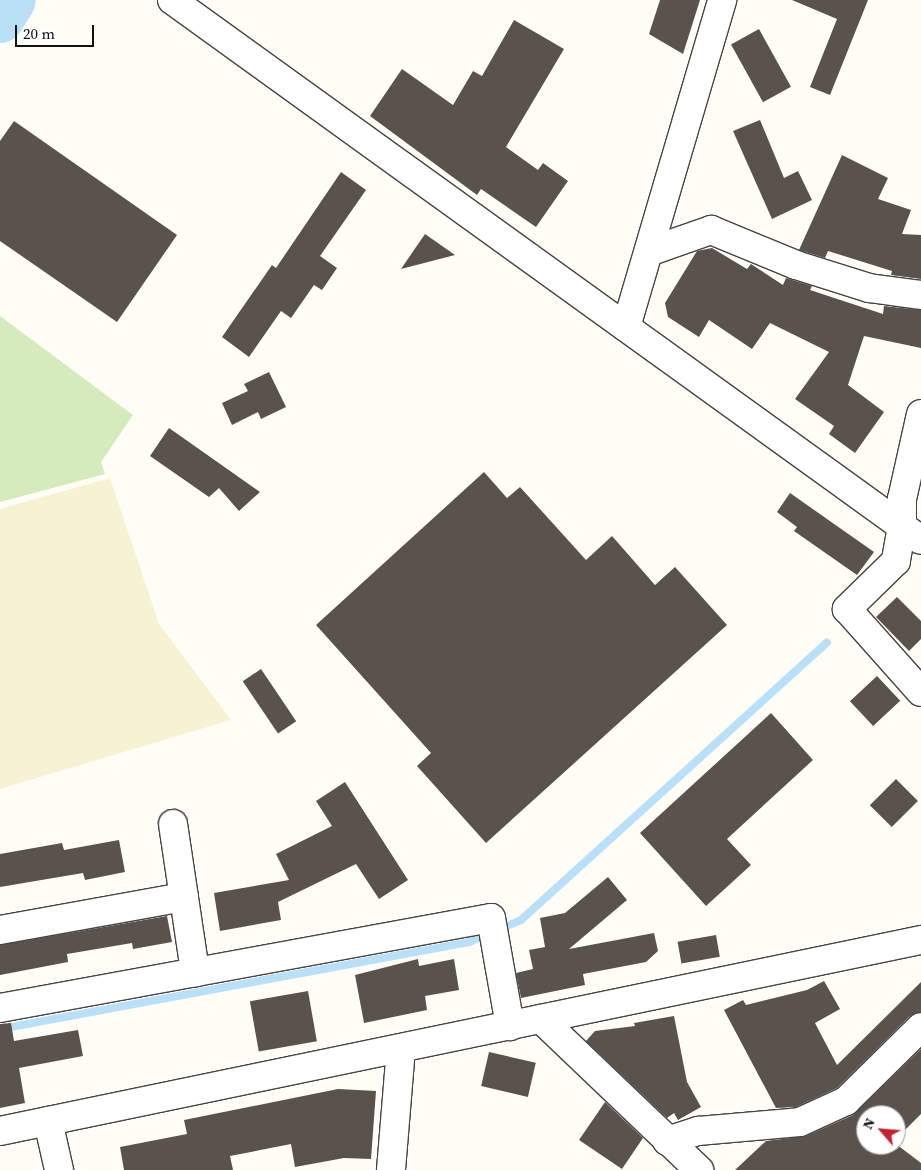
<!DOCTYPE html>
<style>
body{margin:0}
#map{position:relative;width:921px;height:1170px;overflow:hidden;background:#fffdf5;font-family:"Source Serif 4",serif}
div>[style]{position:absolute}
.farmland>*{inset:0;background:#f6f3d4}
.green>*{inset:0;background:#d5ebbd}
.stream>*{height:8px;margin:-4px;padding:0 4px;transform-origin:4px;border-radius:4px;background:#b9e0f7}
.river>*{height:48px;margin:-24px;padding:0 24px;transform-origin:24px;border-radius:24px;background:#b9e0f7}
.building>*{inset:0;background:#5a524d;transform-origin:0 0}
.roads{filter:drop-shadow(1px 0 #444) drop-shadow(-1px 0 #444) drop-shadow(0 1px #444) drop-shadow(0 -1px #444)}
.minor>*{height:28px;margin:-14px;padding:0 14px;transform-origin:14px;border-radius:14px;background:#fff}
span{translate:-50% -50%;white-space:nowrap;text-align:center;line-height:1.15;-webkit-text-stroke:5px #fff;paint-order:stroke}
.north{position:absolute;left:856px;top:1105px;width:50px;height:50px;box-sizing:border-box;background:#fff;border:1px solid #a0a0a0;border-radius:50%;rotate:297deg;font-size:14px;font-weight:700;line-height:20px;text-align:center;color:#111}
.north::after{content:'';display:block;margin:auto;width:18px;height:22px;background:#c4262e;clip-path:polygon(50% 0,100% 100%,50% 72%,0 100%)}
.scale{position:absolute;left:15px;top:25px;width:79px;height:22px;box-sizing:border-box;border:2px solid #111;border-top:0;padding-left:6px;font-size:15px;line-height:18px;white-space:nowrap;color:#111;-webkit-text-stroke:4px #fff;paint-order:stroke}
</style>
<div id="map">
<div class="farmland">
<div style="clip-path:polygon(110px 478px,159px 624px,231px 720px,0 789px,0 509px)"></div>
</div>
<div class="green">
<div style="clip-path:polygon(0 316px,133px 415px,101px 462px,105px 474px,0 502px)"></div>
</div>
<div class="stream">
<div style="left:0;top:1029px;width:477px;rotate:-10.5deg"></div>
<div style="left:469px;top:942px;width:56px;rotate:-22.9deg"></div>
<div style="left:521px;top:920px;width:413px;rotate:-42.2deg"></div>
</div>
<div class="river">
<div style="left:0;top:19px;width:22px;rotate:-58deg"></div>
</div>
<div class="building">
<div style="clip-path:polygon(660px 0,700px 0,683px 54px,649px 34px)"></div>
<div style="clip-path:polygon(792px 0,868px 0,830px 95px,810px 87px,837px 19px)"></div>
<div style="clip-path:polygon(514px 20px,564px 49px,506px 147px,538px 170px,543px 163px,568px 181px,536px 227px,481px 189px,477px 195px,370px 116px,402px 69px,453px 105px,473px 71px,482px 76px)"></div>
<div style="left:759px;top:29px;width:66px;height:32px;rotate:61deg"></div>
<div style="clip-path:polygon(760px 120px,784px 178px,798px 171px,812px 200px,772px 219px,733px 131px)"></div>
<div style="clip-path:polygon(14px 121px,177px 235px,117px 322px,0 241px,0 141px)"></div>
<div style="clip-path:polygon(842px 155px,888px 178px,878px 199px,911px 210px,902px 234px,921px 235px,921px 279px,891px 275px,892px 271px,828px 251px,825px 258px,799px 250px)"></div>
<div style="clip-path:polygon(341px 172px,366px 190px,320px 256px,337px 268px,322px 290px,314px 285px,291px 318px,281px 311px,249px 357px,222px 337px,272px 265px,276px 268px)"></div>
<div style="clip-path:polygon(425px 234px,455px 255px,401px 269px)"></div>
<div style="clip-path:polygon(712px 248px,747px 269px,751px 264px,783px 285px,786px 278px,812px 286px,810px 290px,883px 314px,884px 306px,921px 310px,921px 348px,864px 336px,848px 385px,884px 412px,855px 453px,829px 434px,834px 426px,795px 399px,829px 352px,770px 323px,752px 349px,709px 320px,699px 337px,668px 317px,665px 303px,697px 251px)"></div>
<div style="clip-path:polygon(269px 372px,286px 407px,261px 419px,258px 412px,232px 425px,222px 403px,248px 391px,244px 384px)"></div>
<div style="clip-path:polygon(169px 428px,233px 473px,260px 492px,239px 511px,219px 488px,209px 497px,150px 456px)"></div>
<div style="clip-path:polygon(484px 472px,507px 498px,520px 487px,586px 560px,612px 536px,655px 585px,675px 567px,727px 625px,486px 843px,417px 766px,431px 753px,316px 625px)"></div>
<div style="clip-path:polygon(790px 493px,874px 552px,857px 575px,794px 531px,797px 527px,777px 512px)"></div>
<div style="clip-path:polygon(897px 597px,921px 621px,921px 639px,909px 651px,876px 617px)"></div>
<div style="left:261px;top:669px;width:63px;height:22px;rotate:56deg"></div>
<div style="left:877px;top:676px;width:34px;height:37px;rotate:47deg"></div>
<div style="clip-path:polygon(771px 713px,813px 760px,727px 839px,751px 865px,706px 906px,640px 833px)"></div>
<div style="left:896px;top:779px;width:31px;height:37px;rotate:45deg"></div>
<div style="clip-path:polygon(345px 782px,408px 880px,379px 899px,356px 864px,278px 902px,281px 920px,220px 931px,214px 893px,289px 880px,276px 854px,332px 826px,316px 801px)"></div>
<div style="clip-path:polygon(119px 840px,125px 872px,85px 880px,83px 873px,0 887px,0 854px,62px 843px,64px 850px)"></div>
<div style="clip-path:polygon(608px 877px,627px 900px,569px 949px,654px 933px,658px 951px,646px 962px,583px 974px,585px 985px,521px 998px,516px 973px,533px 969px,529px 950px,545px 947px,540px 918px,565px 913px)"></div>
<div style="clip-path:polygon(167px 916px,172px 942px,133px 949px,132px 943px,67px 954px,68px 962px,0 975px,0 945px)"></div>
<div style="left:716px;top:935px;width:22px;height:39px;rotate:80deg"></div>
<div style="clip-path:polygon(418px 959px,419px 966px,454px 959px,459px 990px,425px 996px,427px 1010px,364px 1023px,355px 975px)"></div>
<div style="clip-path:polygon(824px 981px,840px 1009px,815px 1023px,837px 1065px,921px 982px,921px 1012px,910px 1016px,837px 1088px,796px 1107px,776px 1108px,724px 1010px,743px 1000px,746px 1005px,807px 990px)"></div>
<div style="left:308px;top:991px;width:51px;height:59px;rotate:80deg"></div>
<div style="clip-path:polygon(674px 1016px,687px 1082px,701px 1107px,678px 1120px,674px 1113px,667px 1118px,586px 1041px,595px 1031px,635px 1026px,634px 1023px)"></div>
<div style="clip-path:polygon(11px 1023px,14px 1041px,78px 1030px,83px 1056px,19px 1068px,25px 1103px,0 1108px,0 1024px)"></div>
<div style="clip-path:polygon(921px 1049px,921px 1114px,896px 1139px,896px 1115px,866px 1115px,866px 1145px,896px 1144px,921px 1163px,921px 1170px,735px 1170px,766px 1141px,806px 1136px,853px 1115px)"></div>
<div style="left:489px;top:1052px;width:48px;height:35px;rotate:13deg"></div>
<div style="clip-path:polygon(338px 1089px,376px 1091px,371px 1159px,344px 1158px,295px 1167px,291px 1144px,230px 1156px,233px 1170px,124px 1170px,120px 1147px,187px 1134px,184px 1120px)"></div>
<div style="clip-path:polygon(605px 1102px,643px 1138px,622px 1169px,579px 1140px)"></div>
</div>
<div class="roads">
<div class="minor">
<div style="left:172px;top:0;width:923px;rotate:35.79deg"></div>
<div style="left:651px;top:251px;width:64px;rotate:-19.3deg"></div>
<div style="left:711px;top:230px;width:92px;rotate:22.4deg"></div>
<div style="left:796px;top:265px;width:77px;rotate:17.5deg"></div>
<div style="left:869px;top:288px;width:52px;rotate:7.7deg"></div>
<div style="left:626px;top:327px;width:341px;rotate:-73.6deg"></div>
<div style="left:921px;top:414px;width:87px;rotate:102.6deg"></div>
<div style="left:902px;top:499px;width:27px;rotate:90deg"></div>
<div style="left:902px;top:526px;width:36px;rotate:100deg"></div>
<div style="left:896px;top:561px;width:69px;rotate:135.6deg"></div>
<div style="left:847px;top:609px;width:111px;rotate:48.3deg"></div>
<div style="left:173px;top:824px;width:150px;rotate:81.5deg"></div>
<div style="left:0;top:930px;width:187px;rotate:-10.2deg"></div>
<div style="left:0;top:1008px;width:499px;rotate:-10.4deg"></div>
<div style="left:491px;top:918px;width:110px;rotate:80deg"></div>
<div style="left:541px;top:1019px;width:219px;rotate:43.7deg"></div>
<div style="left:48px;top:1121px;width:50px;rotate:77.3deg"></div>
<div style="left:0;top:1131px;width:941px;rotate:-11.72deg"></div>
<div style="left:667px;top:1141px;width:33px;rotate:-18deg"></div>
<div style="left:698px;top:1131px;width:102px;rotate:-5deg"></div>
<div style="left:800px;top:1122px;width:51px;rotate:-24.5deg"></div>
<div style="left:846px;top:1101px;width:105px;rotate:-44.6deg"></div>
<div style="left:391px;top:1170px;width:121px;rotate:-85.3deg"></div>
</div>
</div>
<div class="north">N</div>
<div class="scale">20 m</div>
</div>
